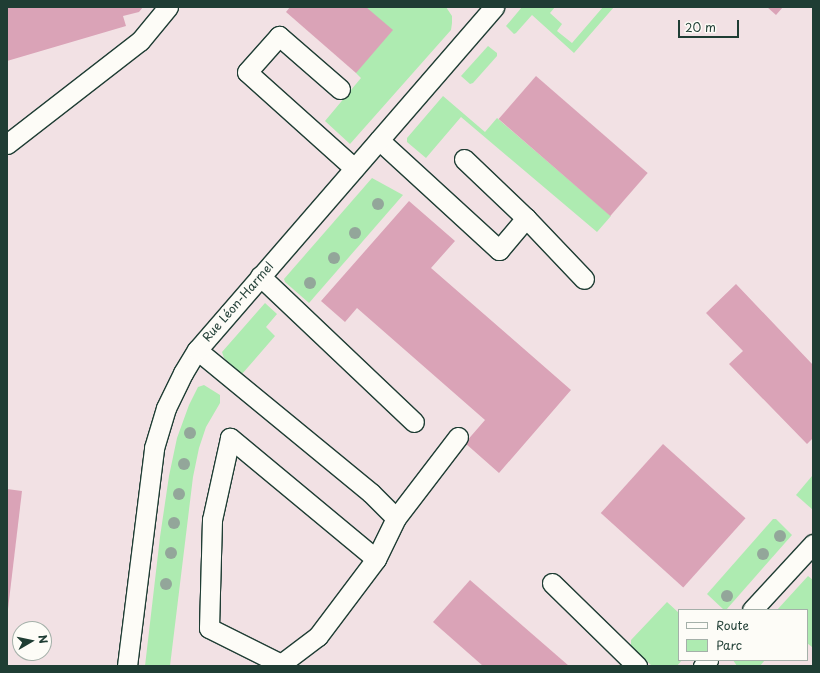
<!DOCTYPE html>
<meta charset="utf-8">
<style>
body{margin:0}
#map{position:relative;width:820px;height:673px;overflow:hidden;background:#fdfcf7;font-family:"Playpen Sans",sans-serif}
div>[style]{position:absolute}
.built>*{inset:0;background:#f2e1e4}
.green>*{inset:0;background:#aeebb1}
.building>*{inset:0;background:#daa3b7;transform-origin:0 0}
.roads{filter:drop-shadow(1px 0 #1f3d34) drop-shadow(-1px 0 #1f3d34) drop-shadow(0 1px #1f3d34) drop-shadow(0 -1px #1f3d34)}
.minor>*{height:19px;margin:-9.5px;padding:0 9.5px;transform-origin:9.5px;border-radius:9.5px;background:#fdfcf7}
.trees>*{width:12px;height:12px;margin:-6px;border-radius:50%;background:#93a69a}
span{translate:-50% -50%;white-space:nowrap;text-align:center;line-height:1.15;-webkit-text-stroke:4px #fdfcf7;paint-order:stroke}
.street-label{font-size:12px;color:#1f3d34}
.frame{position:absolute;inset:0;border:8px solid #1f3d34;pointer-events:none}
.legend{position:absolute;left:678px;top:609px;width:130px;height:52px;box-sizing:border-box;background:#fdfcf7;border:1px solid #a4b0a9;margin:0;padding:5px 7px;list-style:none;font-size:12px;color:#1f3d34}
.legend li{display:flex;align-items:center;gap:8px;height:20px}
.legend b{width:20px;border:1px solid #a4b0a9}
.north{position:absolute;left:12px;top:621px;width:40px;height:40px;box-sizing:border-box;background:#fdfcf7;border:1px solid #a4b0a9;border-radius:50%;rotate:81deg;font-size:11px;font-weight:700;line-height:16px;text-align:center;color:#1f3d34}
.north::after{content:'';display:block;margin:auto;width:14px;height:18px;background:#1f3d34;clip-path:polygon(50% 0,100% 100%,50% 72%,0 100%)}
.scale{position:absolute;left:678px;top:20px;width:61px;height:18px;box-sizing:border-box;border:2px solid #1f3d34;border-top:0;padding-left:5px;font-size:12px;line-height:14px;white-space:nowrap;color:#1f3d34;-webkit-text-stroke:3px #fdfcf7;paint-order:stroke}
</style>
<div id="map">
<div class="built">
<div style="clip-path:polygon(evenodd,7px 7px,813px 7px,813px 666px,7px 666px,7px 7px,679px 610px,807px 610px,807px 660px,679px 660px,679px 610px,7px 7px,20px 629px,44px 629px,44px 653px,20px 653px,20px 629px)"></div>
</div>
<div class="green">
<div style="clip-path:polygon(366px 7px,446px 7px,452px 16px,452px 23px,451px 30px,350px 144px,325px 121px,361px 78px,356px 73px)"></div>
<div style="clip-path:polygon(522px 7px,555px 7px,550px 13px,562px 24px,557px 31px,572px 43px,603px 7px,614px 7px,574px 53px,532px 15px,516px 33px,514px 34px,506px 26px)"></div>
<div style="clip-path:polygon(488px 46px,497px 53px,497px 56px,473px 83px,470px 84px,461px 76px)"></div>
<div style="clip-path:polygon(443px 96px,485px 132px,497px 118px,611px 216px,597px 232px,461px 117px,426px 158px,407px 142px,407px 138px)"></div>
<div style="clip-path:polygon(372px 178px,403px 195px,309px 303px,285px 282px,284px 279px)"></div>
<div style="clip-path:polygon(265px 303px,277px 314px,266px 327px,275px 336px,242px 374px,224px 358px,222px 352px)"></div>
<div style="clip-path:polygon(204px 385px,220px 395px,220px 403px,206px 427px,199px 448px,193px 477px,170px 666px,145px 666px,160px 537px,169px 476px,177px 438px,189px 405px,198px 387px)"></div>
<div style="clip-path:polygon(812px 476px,813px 476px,813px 510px,796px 495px)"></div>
<div style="clip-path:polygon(773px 519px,776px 519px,792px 535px,726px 610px,724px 610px,707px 594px)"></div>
<div style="clip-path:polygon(808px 576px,813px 580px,813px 645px,812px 647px,807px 643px,807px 610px,777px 610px)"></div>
<div style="clip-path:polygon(667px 602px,679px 613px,679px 660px,682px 660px,677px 666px,652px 666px,634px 649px,631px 646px,631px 640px)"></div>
<div style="clip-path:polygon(733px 660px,765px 660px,760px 666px,737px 666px)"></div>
</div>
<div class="building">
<div style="clip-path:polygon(7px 7px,143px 7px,139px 12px,123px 16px,126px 26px,7px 61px)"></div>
<div style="clip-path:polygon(290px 7px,366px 7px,393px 30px,356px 73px,286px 12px)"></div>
<div style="clip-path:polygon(767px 7px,783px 7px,776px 15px)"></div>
<div style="left:536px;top:76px;width:148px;height:57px;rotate:41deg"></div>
<div style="clip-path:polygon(409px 201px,455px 241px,431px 268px,571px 390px,499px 473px,465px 443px,485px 420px,357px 308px,345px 322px,321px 301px)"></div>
<div style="clip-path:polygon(736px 284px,813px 365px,813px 438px,807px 444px,729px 364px,743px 351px,706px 313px)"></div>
<div style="left:663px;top:444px;width:111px;height:93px;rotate:42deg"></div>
<div style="clip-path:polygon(7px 489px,22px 491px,8px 609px,7px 609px)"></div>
<div style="clip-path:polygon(470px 580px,569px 666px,483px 666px,433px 622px)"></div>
</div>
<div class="roads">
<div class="minor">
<div style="left:340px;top:89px;width:81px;rotate:-139deg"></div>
<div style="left:279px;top:36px;width:48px;rotate:131.6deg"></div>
<div style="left:247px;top:72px;width:144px;rotate:41.9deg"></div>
<div style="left:379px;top:140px;width:163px;rotate:42.5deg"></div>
<div style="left:499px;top:250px;width:42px;rotate:-49.8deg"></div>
<div style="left:526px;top:218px;width:84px;rotate:46.4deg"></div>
<div style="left:7px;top:144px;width:168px;rotate:-37.8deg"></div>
<div style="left:140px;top:41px;width:44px;rotate:-50.5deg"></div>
<div style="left:464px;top:159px;width:86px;rotate:43.6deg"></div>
<div style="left:260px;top:276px;width:212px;rotate:43.5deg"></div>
<div style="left:197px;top:350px;width:225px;rotate:39.4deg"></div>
<div style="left:371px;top:493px;width:35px;rotate:45deg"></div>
<div style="left:396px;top:518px;width:102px;rotate:-52.6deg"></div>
<div style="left:376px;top:559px;width:190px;rotate:-140.3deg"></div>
<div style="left:230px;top:438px;width:84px;rotate:102.4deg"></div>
<div style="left:212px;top:520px;width:108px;rotate:91.6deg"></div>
<div style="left:209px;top:628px;width:80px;rotate:26.6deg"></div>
<div style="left:281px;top:664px;width:46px;rotate:-37.1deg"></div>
<div style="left:318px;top:636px;width:96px;rotate:-53deg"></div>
<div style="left:376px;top:559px;width:46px;rotate:-64deg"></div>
<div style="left:552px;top:583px;width:119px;rotate:44.3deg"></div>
<div style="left:752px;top:610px;width:90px;rotate:-47.3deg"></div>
<div style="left:127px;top:666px;width:220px;rotate:-82.9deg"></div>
<div style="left:154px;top:448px;width:42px;rotate:-73.3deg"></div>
<div style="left:166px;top:408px;width:39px;rotate:-64deg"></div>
<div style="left:183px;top:373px;width:27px;rotate:-59deg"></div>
<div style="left:197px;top:350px;width:454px;rotate:-49.1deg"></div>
<div style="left:703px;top:666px;width:8px;rotate:-50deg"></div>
</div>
</div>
<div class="trees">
<div style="left:378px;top:204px"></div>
<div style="left:355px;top:233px"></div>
<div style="left:334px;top:258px"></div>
<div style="left:310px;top:283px"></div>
<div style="left:190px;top:433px"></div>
<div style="left:184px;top:464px"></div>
<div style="left:179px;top:494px"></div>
<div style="left:174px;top:523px"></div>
<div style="left:780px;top:536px"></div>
<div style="left:171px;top:553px"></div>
<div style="left:763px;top:554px"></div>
<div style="left:166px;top:584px"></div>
<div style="left:727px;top:596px"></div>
</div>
<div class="street-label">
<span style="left:238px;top:302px;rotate:-49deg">Rue Léon-Harmel</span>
</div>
<div class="frame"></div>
<ul class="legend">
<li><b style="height:5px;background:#fdfcf7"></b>Route</li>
<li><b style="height:11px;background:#aeebb1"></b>Parc</li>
</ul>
<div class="north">N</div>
<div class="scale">20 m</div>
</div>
